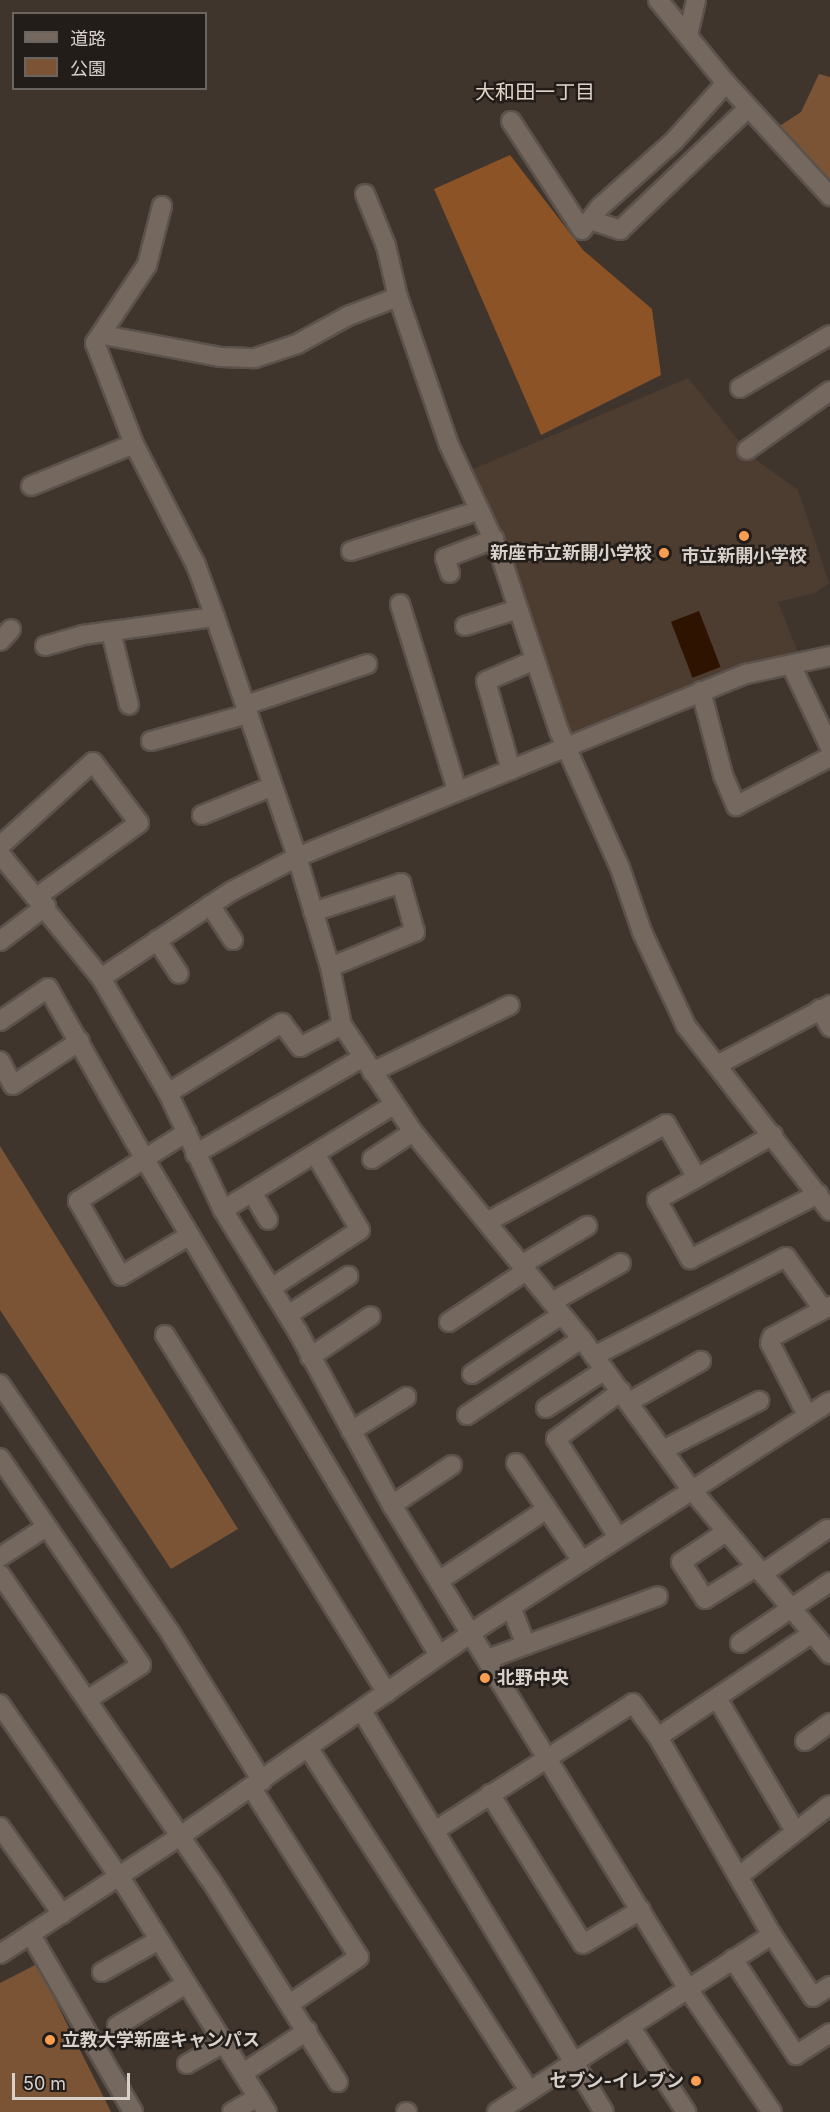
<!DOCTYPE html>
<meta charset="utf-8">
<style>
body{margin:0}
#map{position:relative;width:830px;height:2112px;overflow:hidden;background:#40352d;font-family:Inter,"Noto Sans JP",sans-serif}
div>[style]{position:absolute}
.built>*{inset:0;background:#4d3c30}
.green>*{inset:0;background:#7b5436}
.forest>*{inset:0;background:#8b5326}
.water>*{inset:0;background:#2e1300;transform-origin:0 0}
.roads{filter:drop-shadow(2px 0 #5c524c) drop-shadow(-2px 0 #5c524c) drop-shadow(0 2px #5c524c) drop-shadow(0 -2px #5c524c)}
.minor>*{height:18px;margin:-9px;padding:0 9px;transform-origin:9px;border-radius:9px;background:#75685f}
.dots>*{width:16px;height:16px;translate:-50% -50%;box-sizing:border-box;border:3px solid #231d1a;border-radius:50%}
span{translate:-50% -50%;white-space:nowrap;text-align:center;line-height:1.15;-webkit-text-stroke:5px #231d1a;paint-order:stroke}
.poi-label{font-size:18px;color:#d8d1cb;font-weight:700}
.right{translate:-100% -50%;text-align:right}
.left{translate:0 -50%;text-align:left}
.neighbourhood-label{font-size:20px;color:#e2d4c9}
.legend{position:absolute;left:12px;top:12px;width:195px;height:78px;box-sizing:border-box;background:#231d1a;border:2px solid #6b6561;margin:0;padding:8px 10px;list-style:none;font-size:18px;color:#d8d1cb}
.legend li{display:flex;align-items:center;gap:12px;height:30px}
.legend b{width:30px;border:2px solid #6b6561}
.scale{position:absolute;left:12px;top:2073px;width:118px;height:27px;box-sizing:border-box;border:3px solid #d8d1cb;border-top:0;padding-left:8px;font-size:18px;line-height:21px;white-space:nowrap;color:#d8d1cb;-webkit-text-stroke:4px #231d1a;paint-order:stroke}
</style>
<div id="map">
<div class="built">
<div style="clip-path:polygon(688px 378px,751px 456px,798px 490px,829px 583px,815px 593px,778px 602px,799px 655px,578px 735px,570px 730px,499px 524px,471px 470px)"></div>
</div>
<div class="green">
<div style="clip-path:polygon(819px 74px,830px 77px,830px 179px,775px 129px,801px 112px)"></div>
<div style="clip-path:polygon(0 1146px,238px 1529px,171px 1569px,0 1310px)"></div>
<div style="clip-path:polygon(37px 1964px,111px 2112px,0 2112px,0 1983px)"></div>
</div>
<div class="forest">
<div style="clip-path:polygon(510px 155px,583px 250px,652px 309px,661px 375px,541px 435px,434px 189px)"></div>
</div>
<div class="water">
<div style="left:699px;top:611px;width:60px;height:30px;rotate:69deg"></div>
</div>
<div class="roads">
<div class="minor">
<div style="left:658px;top:0;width:107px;rotate:50.7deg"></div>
<div style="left:726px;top:83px;width:154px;rotate:47.4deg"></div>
<div style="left:688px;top:35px;width:36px;rotate:-77deg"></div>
<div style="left:511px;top:121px;width:130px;rotate:56.9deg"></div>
<div style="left:582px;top:230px;width:28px;rotate:-52deg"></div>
<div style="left:599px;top:208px;width:101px;rotate:-41.8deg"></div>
<div style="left:674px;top:141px;width:78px;rotate:-48.1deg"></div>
<div style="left:365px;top:194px;width:56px;rotate:68deg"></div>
<div style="left:386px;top:246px;width:52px;rotate:76.8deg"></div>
<div style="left:398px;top:297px;width:157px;rotate:71deg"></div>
<div style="left:449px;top:445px;width:120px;rotate:64.9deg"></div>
<div style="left:500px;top:554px;width:187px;rotate:71.6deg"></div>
<div style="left:559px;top:731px;width:150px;rotate:66deg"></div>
<div style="left:620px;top:868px;width:68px;rotate:71deg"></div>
<div style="left:642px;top:932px;width:104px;rotate:64.9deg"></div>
<div style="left:686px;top:1026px;width:234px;rotate:52.1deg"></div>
<div style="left:162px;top:206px;width:61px;rotate:104.3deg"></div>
<div style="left:147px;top:265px;width:94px;rotate:123.7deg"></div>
<div style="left:95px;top:343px;width:108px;rotate:68.9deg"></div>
<div style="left:134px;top:444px;width:136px;rotate:62.9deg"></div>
<div style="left:196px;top:565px;width:55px;rotate:69.9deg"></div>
<div style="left:215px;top:617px;width:254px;rotate:71.1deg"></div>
<div style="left:297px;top:857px;width:115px;rotate:73.3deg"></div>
<div style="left:330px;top:967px;width:59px;rotate:78.3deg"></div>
<div style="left:342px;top:1025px;width:128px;rotate:56.4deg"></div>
<div style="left:413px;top:1132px;width:267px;rotate:50.8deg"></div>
<div style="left:582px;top:1339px;width:185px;rotate:54deg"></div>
<div style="left:691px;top:1489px;width:216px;rotate:49.9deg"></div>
<div style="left:590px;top:220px;width:32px;rotate:18deg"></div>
<div style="left:620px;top:230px;width:177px;rotate:-43.6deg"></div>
<div style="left:103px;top:335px;width:120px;rotate:10.6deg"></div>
<div style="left:221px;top:357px;width:34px;rotate:2deg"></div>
<div style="left:255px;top:358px;width:44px;rotate:-18.4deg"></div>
<div style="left:297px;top:344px;width:58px;rotate:-28.8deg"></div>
<div style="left:348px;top:316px;width:53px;rotate:-20.8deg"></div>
<div style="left:740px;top:388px;width:104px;rotate:-30.5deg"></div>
<div style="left:747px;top:450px;width:102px;rotate:-35.4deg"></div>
<div style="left:31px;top:486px;width:111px;rotate:-22.2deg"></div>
<div style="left:351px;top:551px;width:132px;rotate:-17.6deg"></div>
<div style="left:450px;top:573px;width:16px;rotate:-108deg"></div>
<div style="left:445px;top:558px;width:53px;rotate:-21.2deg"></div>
<div style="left:400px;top:604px;width:195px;rotate:73deg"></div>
<div style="left:465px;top:626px;width:56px;rotate:-17.8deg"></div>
<div style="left:111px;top:632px;width:75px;rotate:76.1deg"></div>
<div style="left:0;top:641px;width:16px;rotate:-47deg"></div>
<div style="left:45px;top:646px;width:40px;rotate:-16deg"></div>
<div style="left:83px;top:635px;width:133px;rotate:-7.8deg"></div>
<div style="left:791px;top:665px;width:91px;rotate:64.6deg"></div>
<div style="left:701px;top:691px;width:87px;rotate:75.3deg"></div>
<div style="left:723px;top:775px;width:34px;rotate:67deg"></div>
<div style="left:736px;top:806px;width:106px;rotate:-27.5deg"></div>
<div style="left:246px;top:705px;width:128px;rotate:-18.7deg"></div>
<div style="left:151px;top:741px;width:101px;rotate:-15.6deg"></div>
<div style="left:511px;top:770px;width:92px;rotate:-105.7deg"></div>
<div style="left:486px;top:681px;width:53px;rotate:-23.2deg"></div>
<div style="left:202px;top:815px;width:74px;rotate:-22.1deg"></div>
<div style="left:0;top:846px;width:125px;rotate:-42.1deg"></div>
<div style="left:93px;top:762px;width:76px;rotate:53deg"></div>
<div style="left:139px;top:823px;width:125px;rotate:144.1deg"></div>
<div style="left:0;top:854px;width:160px;rotate:50.8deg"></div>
<div style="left:101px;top:978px;width:133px;rotate:59.8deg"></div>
<div style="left:168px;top:1093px;width:129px;rotate:64.8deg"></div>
<div style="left:223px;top:1210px;width:143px;rotate:58.4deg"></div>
<div style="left:298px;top:1332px;width:197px;rotate:61.5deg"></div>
<div style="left:392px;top:1505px;width:567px;rotate:58.55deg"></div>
<div style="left:688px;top:1989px;width:149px;rotate:55.7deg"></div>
<div style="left:210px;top:905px;width:42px;rotate:56.7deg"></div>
<div style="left:313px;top:912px;width:93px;rotate:-18.2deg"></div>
<div style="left:401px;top:883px;width:51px;rotate:74.1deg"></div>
<div style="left:415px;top:932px;width:92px;rotate:157.6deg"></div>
<div style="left:157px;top:940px;width:40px;rotate:57.1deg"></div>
<div style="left:0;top:941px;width:58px;rotate:-37.3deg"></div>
<div style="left:101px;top:978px;width:157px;rotate:-33.6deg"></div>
<div style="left:232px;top:891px;width:73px;rotate:-27.6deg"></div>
<div style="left:297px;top:857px;width:485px;rotate:-22.2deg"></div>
<div style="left:746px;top:674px;width:86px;rotate:-12.1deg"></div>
<div style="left:820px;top:1009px;width:21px;rotate:61deg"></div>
<div style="left:0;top:1021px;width:58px;rotate:-34.5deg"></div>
<div style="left:48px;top:988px;width:195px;rotate:60.5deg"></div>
<div style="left:144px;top:1158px;width:578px;rotate:59.31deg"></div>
<div style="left:0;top:1061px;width:27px;rotate:62deg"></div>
<div style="left:13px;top:1085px;width:80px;rotate:-33.3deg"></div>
<div style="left:719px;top:1064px;width:126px;rotate:-28deg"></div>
<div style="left:372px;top:1072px;width:153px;rotate:-25.9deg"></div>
<div style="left:168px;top:1093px;width:134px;rotate:-31.6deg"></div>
<div style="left:282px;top:1023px;width:30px;rotate:53deg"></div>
<div style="left:300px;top:1047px;width:47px;rotate:-27.6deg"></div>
<div style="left:187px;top:1132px;width:129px;rotate:147.7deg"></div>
<div style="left:78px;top:1201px;width:86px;rotate:60.2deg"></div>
<div style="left:121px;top:1276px;width:80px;rotate:-30.7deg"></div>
<div style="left:773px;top:1135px;width:133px;rotate:150.7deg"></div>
<div style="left:657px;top:1200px;width:68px;rotate:60.8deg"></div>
<div style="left:690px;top:1259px;width:144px;rotate:-26.9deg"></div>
<div style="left:195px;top:1154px;width:193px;rotate:-29.9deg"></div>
<div style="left:372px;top:1159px;width:49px;rotate:-33.4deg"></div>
<div style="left:252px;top:1192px;width:32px;rotate:60deg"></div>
<div style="left:223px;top:1210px;width:201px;rotate:-31.6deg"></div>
<div style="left:487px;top:1222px;width:204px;rotate:-28.7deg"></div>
<div style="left:666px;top:1124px;width:62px;rotate:60.1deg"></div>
<div style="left:521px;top:1265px;width:77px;rotate:-30.6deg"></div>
<div style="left:271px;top:1288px;width:106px;rotate:-33.1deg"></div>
<div style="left:360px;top:1230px;width:88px;rotate:-120.6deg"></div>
<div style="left:552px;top:1302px;width:79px;rotate:-29.5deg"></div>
<div style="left:288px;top:1315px;width:72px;rotate:-33deg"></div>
<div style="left:449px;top:1322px;width:92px;rotate:-33.5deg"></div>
<div style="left:165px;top:1335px;width:421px;rotate:58.2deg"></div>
<div style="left:594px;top:1356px;width:216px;rotate:-27.3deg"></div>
<div style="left:786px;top:1257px;width:64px;rotate:54.6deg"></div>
<div style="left:310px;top:1357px;width:73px;rotate:-33.9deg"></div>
<div style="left:472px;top:1374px;width:107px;rotate:-33.5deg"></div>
<div style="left:0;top:1384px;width:303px;rotate:55.6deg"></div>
<div style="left:171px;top:1634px;width:173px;rotate:58.2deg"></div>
<div style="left:629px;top:1402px;width:83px;rotate:-29.7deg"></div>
<div style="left:546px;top:1408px;width:70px;rotate:-32.8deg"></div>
<div style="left:467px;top:1415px;width:138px;rotate:-33.5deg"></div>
<div style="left:807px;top:1415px;width:81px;rotate:-117.2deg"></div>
<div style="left:770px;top:1343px;width:6px;rotate:-72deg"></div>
<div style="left:772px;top:1337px;width:66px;rotate:-28.1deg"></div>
<div style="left:351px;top:1431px;width:65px;rotate:-31.7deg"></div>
<div style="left:665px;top:1449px;width:106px;rotate:-27.1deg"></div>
<div style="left:0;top:1458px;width:250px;rotate:55.7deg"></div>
<div style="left:141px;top:1665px;width:64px;rotate:147.1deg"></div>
<div style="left:516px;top:1463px;width:55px;rotate:56deg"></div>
<div style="left:392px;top:1505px;width:72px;rotate:-33.7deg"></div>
<div style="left:726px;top:1532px;width:54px;rotate:146.3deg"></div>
<div style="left:681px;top:1562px;width:44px;rotate:57deg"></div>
<div style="left:705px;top:1599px;width:60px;rotate:-32.1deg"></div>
<div style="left:618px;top:1537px;width:116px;rotate:-122.3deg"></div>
<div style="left:556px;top:1439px;width:81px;rotate:-36.4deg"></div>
<div style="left:0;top:1557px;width:55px;rotate:-33.1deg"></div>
<div style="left:0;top:1574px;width:370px;rotate:55.5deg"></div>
<div style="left:210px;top:1879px;width:240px;rotate:57.8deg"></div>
<div style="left:762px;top:1574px;width:79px;rotate:-34.7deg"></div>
<div style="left:440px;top:1580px;width:128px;rotate:-33.6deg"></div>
<div style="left:547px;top:1509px;width:63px;rotate:56.1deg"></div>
<div style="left:511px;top:1607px;width:41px;rotate:68.5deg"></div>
<div style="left:740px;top:1643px;width:109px;rotate:-34.1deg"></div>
<div style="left:488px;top:1659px;width:181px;rotate:-20.3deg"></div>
<div style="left:717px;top:1698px;width:154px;rotate:59.6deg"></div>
<div style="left:0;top:1704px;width:220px;rotate:55.4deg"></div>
<div style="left:125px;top:1885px;width:268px;rotate:58deg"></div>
<div style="left:362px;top:1711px;width:468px;rotate:58.9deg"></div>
<div style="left:658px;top:1737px;width:184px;rotate:-33.9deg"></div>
<div style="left:805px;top:1741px;width:31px;rotate:-36deg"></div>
<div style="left:309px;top:1749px;width:407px;rotate:57.2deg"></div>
<div style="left:251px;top:1787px;width:201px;rotate:57.6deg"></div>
<div style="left:359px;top:1957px;width:82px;rotate:145.9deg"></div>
<div style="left:490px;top:1794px;width:176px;rotate:58.2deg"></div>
<div style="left:583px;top:1944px;width:67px;rotate:-30.4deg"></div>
<div style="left:0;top:1827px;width:107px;rotate:54.5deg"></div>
<div style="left:436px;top:1830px;width:234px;rotate:-32.8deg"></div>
<div style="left:633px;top:1703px;width:42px;rotate:53.7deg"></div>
<div style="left:658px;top:1737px;width:228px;rotate:60.1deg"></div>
<div style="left:772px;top:1935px;width:74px;rotate:56.5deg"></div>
<div style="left:813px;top:1997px;width:20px;rotate:-33deg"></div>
<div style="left:739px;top:1876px;width:115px;rotate:-38deg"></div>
<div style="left:31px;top:1935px;width:204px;rotate:60deg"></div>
<div style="left:0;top:1954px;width:214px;rotate:-33.2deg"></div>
<div style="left:179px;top:1837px;width:374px;rotate:-34.9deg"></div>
<div style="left:486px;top:1623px;width:409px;rotate:-32.8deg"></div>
<div style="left:733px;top:1959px;width:115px;rotate:56.7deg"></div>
<div style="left:796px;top:2055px;width:40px;rotate:-32.9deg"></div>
<div style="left:102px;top:1972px;width:63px;rotate:-29.4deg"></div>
<div style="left:117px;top:2026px;width:81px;rotate:-31.3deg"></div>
<div style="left:630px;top:2026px;width:103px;rotate:56.9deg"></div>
<div style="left:187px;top:2064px;width:43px;rotate:-29.6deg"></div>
<div style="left:243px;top:2073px;width:77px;rotate:-33.3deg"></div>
<div style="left:232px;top:2112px;width:30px;rotate:-30deg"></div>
<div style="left:406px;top:2112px;width:1px"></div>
<div style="left:497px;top:2112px;width:327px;rotate:-32.8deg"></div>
</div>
</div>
<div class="dots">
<div style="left:744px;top:536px;background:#fb9e52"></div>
<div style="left:664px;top:553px;background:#fb9e52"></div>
<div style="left:485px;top:1678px;background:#fb9e52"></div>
<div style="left:50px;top:2040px;background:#fb9e52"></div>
<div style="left:696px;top:2081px;background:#fb9e52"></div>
</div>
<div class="poi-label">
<span class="right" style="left:652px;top:553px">新座市立新開小学校</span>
<span style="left:744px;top:556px">市立新開小学校</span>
<span class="left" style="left:497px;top:1678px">北野中央</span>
<span class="left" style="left:62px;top:2040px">立教大学新座キャンパス</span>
<span class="right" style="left:684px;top:2081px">セブン-イレブン</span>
</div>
<div class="neighbourhood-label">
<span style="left:535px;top:92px">大和田一丁目</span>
</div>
<ul class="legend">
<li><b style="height:8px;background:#75685f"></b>道路</li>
<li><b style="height:16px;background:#7b5436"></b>公園</li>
</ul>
<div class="scale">50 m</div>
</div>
